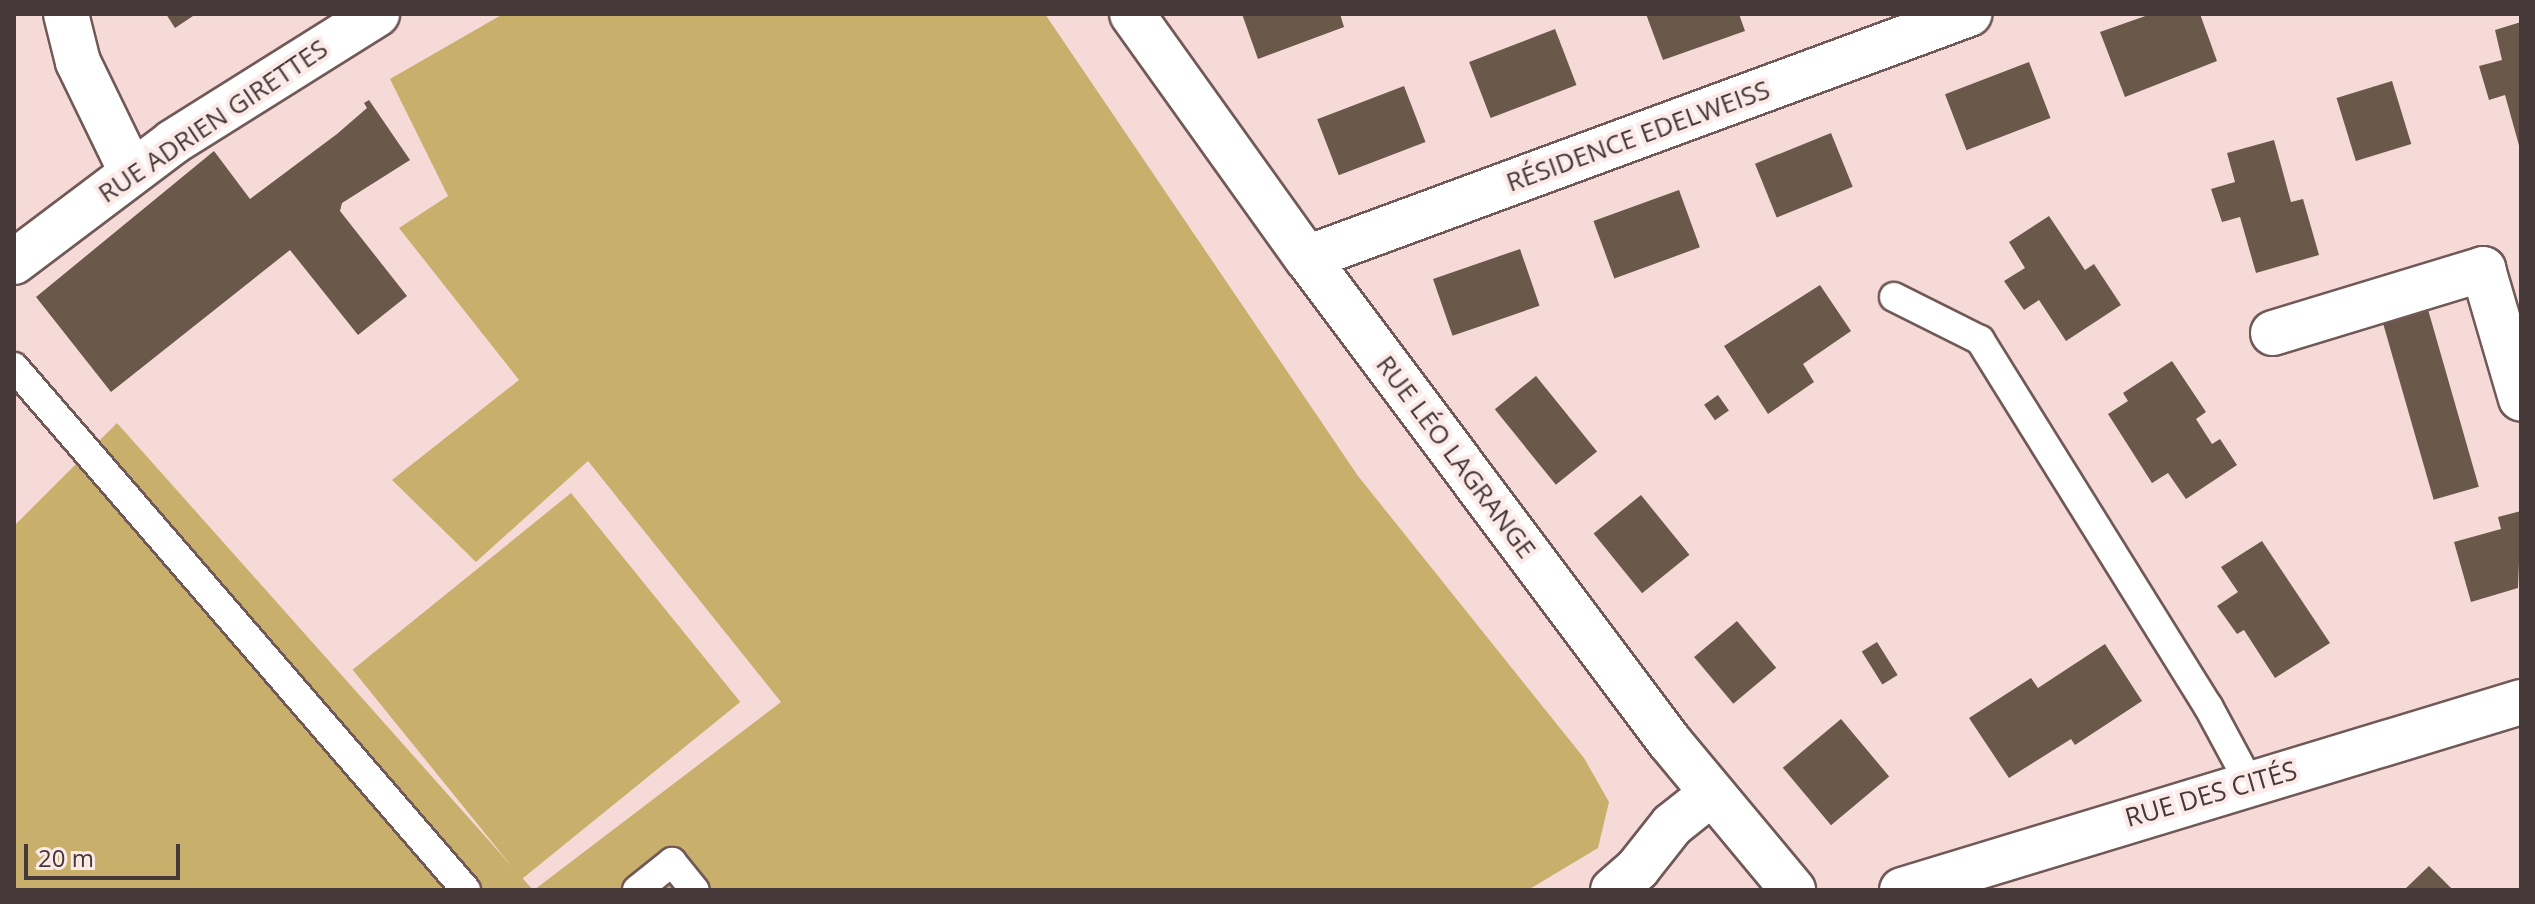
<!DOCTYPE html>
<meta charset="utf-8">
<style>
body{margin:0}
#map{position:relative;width:2535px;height:904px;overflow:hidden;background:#f6dad7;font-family:"Open Sans",sans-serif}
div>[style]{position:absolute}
.green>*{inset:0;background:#c8b06c;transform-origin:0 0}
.building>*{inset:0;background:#6a584b;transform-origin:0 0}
.roads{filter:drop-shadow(2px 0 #715957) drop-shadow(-2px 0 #715957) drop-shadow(0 2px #715957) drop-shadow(0 -2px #715957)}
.lane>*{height:28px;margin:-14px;padding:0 14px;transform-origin:14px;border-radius:14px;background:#fff}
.street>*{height:44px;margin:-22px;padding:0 22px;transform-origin:22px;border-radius:22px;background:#fff}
span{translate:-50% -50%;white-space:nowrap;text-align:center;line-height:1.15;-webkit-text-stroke:8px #fceae8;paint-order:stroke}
.street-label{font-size:26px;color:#443938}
.frame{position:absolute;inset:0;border:16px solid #443938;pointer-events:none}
.scale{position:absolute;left:24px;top:844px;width:156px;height:36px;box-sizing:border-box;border:4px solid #443938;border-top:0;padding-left:10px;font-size:24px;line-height:28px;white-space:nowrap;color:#443938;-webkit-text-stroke:6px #fceae8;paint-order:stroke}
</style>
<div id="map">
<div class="green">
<div style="clip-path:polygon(503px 14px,1045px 14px,1358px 476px,1584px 758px,1609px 802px,1598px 848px,1528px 890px,534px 890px,781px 702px,588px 461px,476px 562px,392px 480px,519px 380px,399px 228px,448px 196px,390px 79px)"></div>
<div style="clip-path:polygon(117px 423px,533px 890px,14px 890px,14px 526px)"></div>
<div style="left:571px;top:493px;width:269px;height:281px;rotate:51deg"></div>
</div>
<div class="building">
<div style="clip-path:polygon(166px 14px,196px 14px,175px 28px)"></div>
<div style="clip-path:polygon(1242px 14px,1340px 14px,1344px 27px,1258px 59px)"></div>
<div style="clip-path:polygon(1646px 14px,1739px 14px,1745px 31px,1663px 60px)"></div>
<div style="clip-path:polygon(2151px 14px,2200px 14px,2217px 61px,2125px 97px,2100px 32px)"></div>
<div style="clip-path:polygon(2521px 22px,2521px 149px,2520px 149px,2505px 95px,2489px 100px,2479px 66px,2502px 60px,2495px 30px)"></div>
<div style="left:1555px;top:29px;width:60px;height:92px;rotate:69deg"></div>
<div style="left:2029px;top:62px;width:60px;height:90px;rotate:69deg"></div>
<div style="left:2392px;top:81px;width:66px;height:58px;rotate:73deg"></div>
<div style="left:1404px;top:86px;width:60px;height:93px;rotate:69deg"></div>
<div style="clip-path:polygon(369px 100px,410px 160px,342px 203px,340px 211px,407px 296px,358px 335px,290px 250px,111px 392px,36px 297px,214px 151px,250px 199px,337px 134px,367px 108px,364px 103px)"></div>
<div style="left:1831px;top:133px;width:58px;height:82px;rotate:68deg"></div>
<div style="clip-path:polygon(2274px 140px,2291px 202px,2303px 199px,2319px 255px,2256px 273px,2240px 217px,2222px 222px,2211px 189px,2235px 182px,2227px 153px)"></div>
<div style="left:1679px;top:190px;width:61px;height:91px;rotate:70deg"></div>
<div style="clip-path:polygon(2049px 216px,2085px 270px,2094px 264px,2121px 305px,2066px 341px,2039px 300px,2024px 310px,2004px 281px,2025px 268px,2009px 242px)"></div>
<div style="left:1520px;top:249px;width:60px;height:92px;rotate:71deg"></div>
<div style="clip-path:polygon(1820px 285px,1851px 331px,1803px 364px,1814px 382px,1768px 414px,1724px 346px)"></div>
<div style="left:2427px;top:306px;width:188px;height:47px;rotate:74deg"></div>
<div style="clip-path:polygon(2172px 361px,2206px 412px,2196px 419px,2212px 444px,2220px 439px,2237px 465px,2186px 499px,2168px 473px,2152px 483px,2108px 414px,2128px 401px,2123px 393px)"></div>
<div style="left:1536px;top:376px;width:97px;height:53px;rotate:51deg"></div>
<div style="left:1718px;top:395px;width:19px;height:17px;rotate:55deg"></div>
<div style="left:1641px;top:495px;width:77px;height:61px;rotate:51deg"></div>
<div style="clip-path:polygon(2521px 511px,2518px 588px,2471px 602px,2454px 542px,2501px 529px,2498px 517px)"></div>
<div style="clip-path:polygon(2262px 541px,2330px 643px,2275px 678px,2244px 630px,2237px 634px,2217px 606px,2238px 592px,2221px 567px)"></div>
<div style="left:1737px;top:621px;width:61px;height:56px;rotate:50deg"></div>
<div style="left:1877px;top:642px;width:39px;height:18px;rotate:58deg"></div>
<div style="clip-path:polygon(2105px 644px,2142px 701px,2075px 745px,2071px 739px,2009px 778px,1969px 718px,2031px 678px,2038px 688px)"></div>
<div style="left:1841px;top:719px;width:75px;height:76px;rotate:50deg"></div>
<div style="clip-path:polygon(2429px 866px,2453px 890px,2404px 890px)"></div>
</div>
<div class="roads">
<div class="lane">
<div style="left:1894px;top:297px;width:96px;rotate:26.6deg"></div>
<div style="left:1980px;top:340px;width:431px;rotate:58.1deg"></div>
<div style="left:2208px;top:706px;width:89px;rotate:61.7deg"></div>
<div style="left:14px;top:367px;width:691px;rotate:49.16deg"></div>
<div style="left:637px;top:890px;width:45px;rotate:-38.7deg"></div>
<div style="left:672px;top:862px;width:36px;rotate:51deg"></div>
</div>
<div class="street">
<div style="left:66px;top:14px;width:49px;rotate:76deg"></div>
<div style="left:78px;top:62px;width:121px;rotate:64.1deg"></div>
<div style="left:1132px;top:14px;width:300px;rotate:54.4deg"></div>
<div style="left:1307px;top:258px;width:604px;rotate:53.15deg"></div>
<div style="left:1669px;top:741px;width:194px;rotate:50.2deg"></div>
<div style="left:1307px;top:258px;width:706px;rotate:-20.23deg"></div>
<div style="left:14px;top:262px;width:199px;rotate:-37deg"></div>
<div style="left:173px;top:142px;width:241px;rotate:-32.1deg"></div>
<div style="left:2273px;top:333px;width:220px;rotate:-16.9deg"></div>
<div style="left:2483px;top:269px;width:135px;rotate:73.7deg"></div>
<div style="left:1613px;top:890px;width:33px;rotate:-41deg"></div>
<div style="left:1638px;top:868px;width:55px;rotate:-51.7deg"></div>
<div style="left:1672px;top:825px;width:50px;rotate:-38.5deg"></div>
<div style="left:1902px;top:890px;width:647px;rotate:-16.89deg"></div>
</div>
</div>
<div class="street-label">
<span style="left:213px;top:121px;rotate:-34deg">RUE ADRIEN GIRETTES</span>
<span style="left:1638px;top:136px;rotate:-20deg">RÉSIDENCE EDELWEISS</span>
<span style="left:1456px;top:457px;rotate:53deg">RUE LÉO LAGRANGE</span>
<span style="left:2211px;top:794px;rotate:-16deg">RUE DES CITÉS</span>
</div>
<div class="frame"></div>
<div class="scale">20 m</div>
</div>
